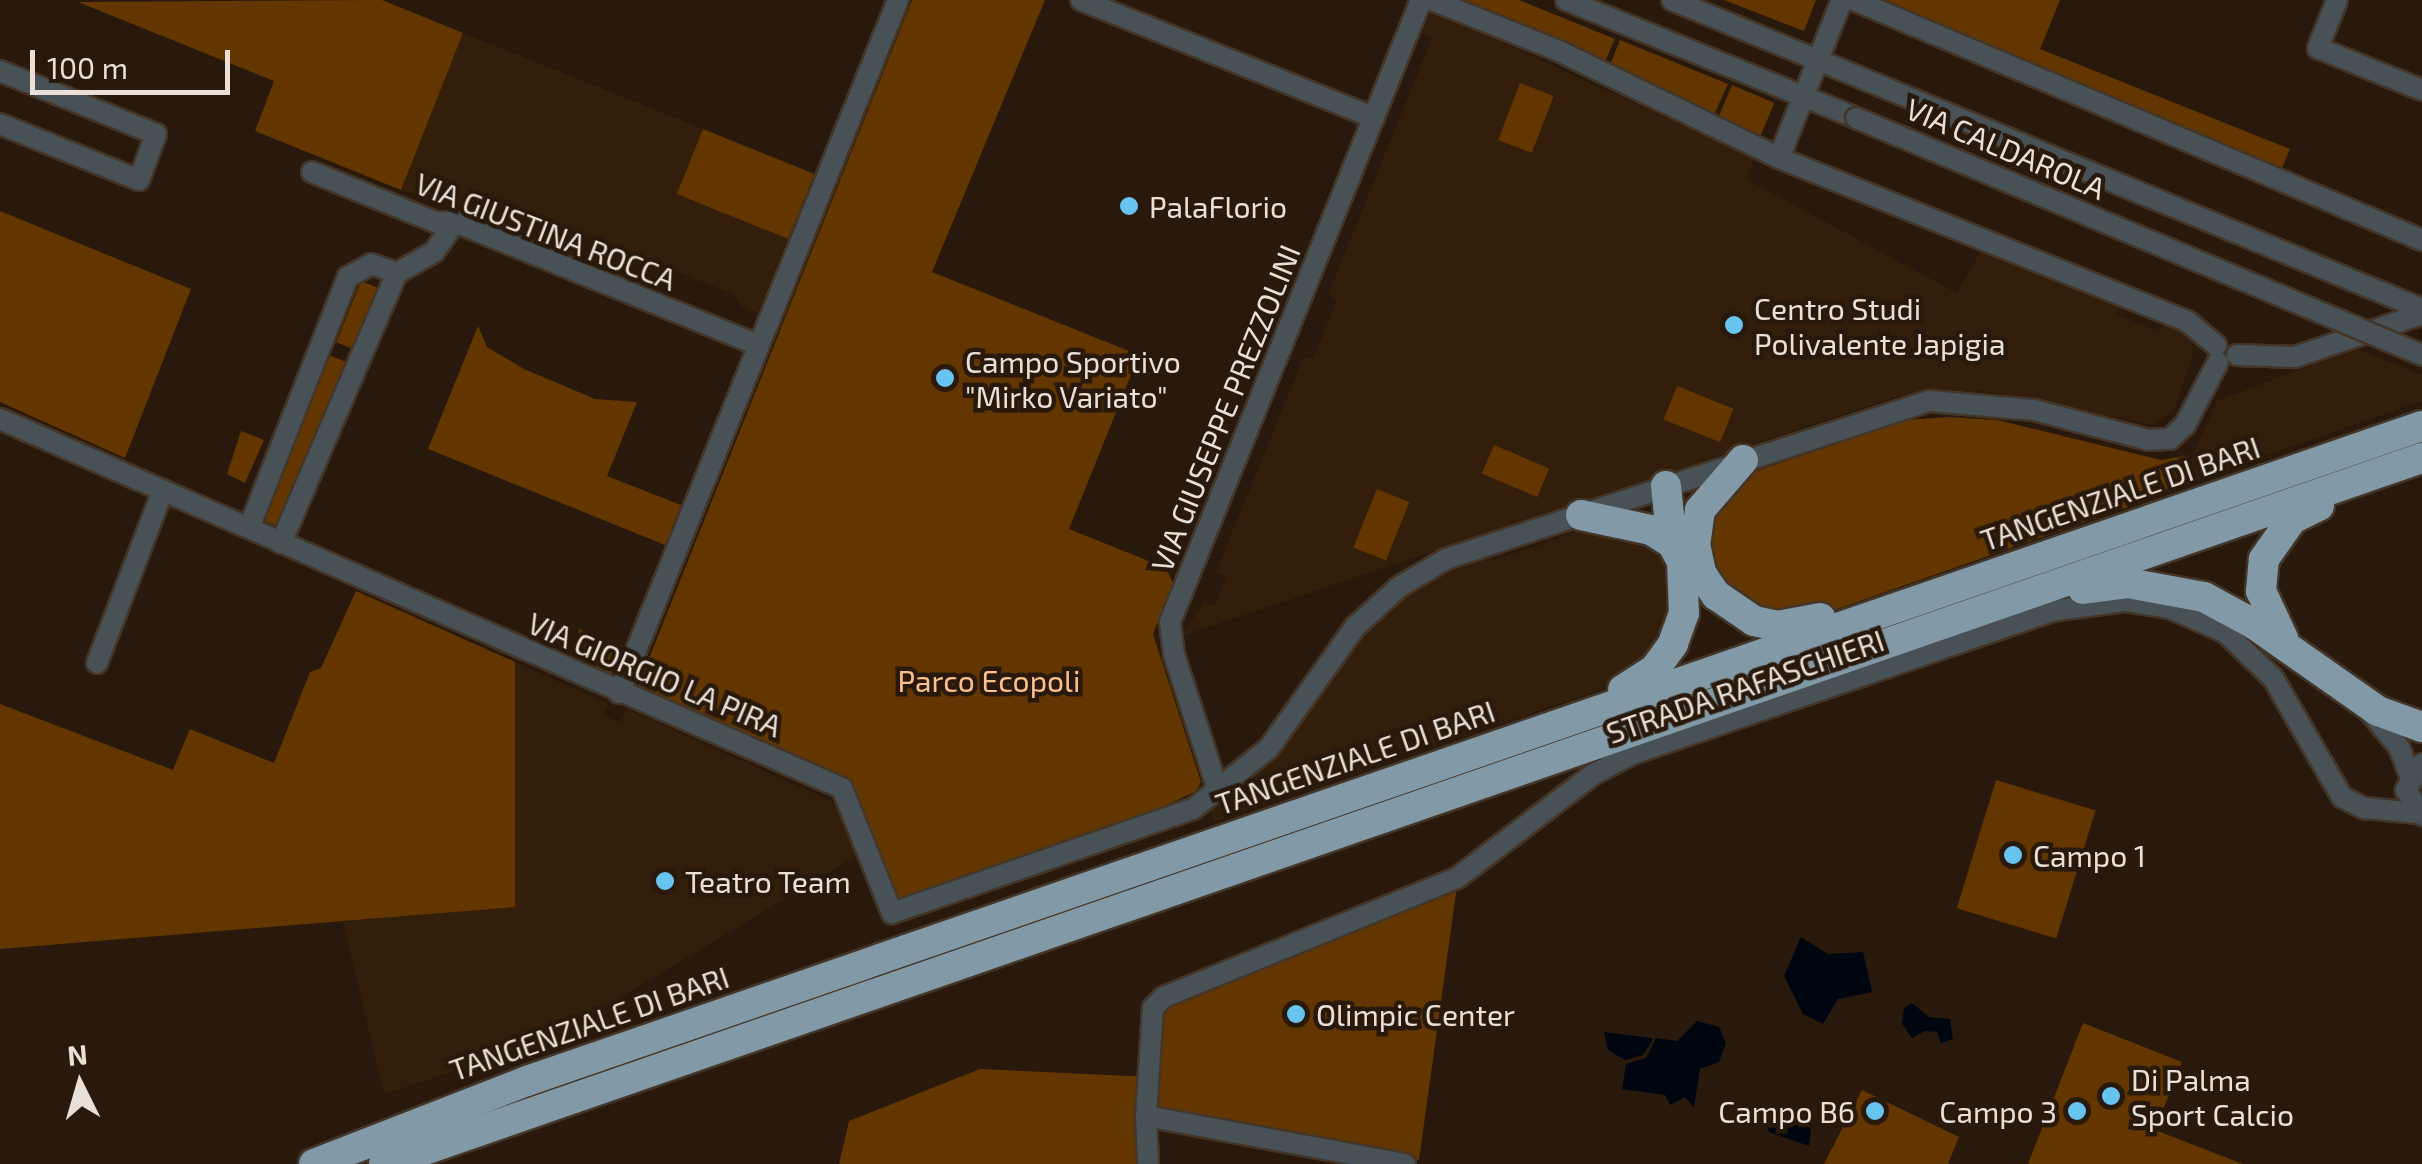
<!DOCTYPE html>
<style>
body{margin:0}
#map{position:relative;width:2422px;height:1164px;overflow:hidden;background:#28190c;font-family:"Exo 2",sans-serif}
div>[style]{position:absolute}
.built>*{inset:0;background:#321e0b}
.green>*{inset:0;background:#633600;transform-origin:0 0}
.water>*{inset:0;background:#00060f}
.roads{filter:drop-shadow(2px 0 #433528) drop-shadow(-2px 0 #433528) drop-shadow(0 2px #433528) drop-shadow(0 -2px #433528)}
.minor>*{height:20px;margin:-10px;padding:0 10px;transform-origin:10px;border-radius:10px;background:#475156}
.highway>*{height:30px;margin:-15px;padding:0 15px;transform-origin:15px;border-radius:15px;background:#829aa7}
.bridges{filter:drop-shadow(2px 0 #433528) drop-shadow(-2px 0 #433528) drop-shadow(0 2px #433528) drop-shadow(0 -2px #433528)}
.minor-bridge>*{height:20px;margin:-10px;padding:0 10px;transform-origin:10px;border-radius:10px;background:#475156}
.dots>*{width:28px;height:28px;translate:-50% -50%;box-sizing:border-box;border:5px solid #28190c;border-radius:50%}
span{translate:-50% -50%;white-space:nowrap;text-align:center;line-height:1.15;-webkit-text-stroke:9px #28190c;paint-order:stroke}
.street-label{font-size:30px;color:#eae0d7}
.poi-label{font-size:30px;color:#eae0d7}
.left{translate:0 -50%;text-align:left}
.right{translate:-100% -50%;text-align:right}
.park-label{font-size:30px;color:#fbc08d}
.north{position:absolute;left:30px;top:1034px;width:100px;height:100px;-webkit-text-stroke:8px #28190c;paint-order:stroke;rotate:355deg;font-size:28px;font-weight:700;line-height:40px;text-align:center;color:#eae0d7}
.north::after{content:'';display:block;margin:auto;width:35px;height:45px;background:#eae0d7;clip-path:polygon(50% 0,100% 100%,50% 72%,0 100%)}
.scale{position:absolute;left:30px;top:50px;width:200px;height:45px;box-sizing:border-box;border:5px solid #eae0d7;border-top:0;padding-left:12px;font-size:30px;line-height:35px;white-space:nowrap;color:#eae0d7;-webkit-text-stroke:8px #28190c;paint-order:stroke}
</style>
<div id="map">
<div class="built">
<div style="clip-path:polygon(1431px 10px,1754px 158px,1746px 179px,1957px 293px,1982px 249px,2120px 305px,2116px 315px,2160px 332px,2164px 323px,2176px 327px,2192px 343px,2193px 355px,2175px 407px,2155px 425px,1983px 391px,1897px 396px,1181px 636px,1204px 603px,1215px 606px,1226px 576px,1216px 572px,1304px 356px,1313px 359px,1337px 300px,1328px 295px,1432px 38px,1422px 34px)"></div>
<div style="clip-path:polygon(463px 33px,703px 129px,677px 194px,788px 238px,757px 314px,741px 307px,735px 295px,587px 235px,575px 261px,516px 237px,510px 224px,401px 190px)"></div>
<div style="clip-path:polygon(2355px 348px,2422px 375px,2422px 401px,2179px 486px,2217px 401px)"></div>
<div style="clip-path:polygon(1591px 527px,1654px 538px,1677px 584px,1659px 652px,1620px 683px,1214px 822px,1210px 808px,1275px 755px,1350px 647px,1405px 595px,1484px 555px,1495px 560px)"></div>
<div style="clip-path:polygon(515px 662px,608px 704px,603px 715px,620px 722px,627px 709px,840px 805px,858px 855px,548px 1041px,384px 1094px,343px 922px,515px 906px)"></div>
</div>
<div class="green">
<div style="clip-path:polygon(382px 0,463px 33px,401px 190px,255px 131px,274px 81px,78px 2px)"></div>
<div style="clip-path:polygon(912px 0,1045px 0,932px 272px,1139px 355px,1069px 529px,1166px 568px,1173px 583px,1153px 634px,1201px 782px,1196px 791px,1153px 812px,898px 899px,852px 783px,638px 686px)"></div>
<div style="clip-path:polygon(1458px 0,1519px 0,1615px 39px,1605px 62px)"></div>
<div style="clip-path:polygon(1724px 0,1816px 0,1804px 31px)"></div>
<div style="clip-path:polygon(1880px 0,2060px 0,2040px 49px,2290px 149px,2282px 168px)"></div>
<div style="clip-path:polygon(1620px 40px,1728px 84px,1714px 115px,1610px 65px)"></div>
<div style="left:1520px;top:83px;width:36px;height:61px;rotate:21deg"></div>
<div style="left:1732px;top:85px;width:46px;height:35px;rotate:23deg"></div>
<div style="left:703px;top:129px;width:120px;height:70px;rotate:22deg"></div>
<div style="clip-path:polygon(0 211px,191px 289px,125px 458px,0 402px)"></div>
<div style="left:361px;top:281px;width:18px;height:66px;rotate:22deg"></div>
<div style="clip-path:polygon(478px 326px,487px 347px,524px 369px,595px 399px,637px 402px,607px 476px,681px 505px,665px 545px,428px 449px)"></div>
<div style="left:329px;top:355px;width:18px;height:178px;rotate:22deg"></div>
<div style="left:1677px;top:386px;width:61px;height:36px;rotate:22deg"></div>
<div style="clip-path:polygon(1950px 417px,1997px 420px,2161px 460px,2190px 455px,2177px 490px,1817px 616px,1754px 613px,1709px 569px,1709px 513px,1745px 475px,1906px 420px)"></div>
<div style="clip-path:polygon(241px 431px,264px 440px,245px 483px,227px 474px)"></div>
<div style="left:1494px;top:445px;width:60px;height:31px;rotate:23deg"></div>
<div style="left:1377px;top:489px;width:35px;height:63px;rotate:22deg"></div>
<div style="clip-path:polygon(356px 591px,515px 662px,515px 907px,0 949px,0 704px,173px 770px,190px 729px,274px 763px,310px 672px,321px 668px)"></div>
<div style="clip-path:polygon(579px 629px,624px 647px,612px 676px,576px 659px)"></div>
<div style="left:1996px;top:780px;width:104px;height:134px;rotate:17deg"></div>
<div style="clip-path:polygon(1457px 886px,1419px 1160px,1140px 1110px,1143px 1164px,839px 1164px,849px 1121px,980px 1069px,1152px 1077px,1153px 1008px)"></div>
<div style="clip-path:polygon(2083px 1023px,2182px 1062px,2155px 1130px,2243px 1164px,2028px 1164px)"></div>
<div style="clip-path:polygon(1862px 1090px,1959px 1137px,1948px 1164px,1824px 1164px)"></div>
</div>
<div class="water">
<div style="clip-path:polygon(1801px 937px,1828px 954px,1863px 952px,1872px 992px,1838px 999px,1823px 1024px,1803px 1014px,1784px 976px)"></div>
<div style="clip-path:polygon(1912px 1003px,1929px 1017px,1950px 1019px,1953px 1039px,1941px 1043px,1937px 1032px,1925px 1031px,1912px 1038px,1902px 1024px,1904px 1008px)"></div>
<div style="clip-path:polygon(1697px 1021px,1719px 1027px,1726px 1043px,1719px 1062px,1700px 1069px,1694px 1108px,1685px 1097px,1670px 1105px,1665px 1095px,1622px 1089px,1626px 1064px,1646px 1058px,1656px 1038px,1677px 1041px)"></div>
<div style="clip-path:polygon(1604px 1032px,1652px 1038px,1652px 1041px,1643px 1055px,1625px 1060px,1608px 1050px)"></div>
<div style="clip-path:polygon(1779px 1113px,1811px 1128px,1809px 1146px,1769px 1132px,1766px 1120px)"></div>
</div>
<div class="roads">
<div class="minor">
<div style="left:1081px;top:0;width:316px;rotate:21.9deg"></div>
<div style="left:1432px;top:0;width:137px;rotate:21.9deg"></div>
<div style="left:1559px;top:51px;width:245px;rotate:25.9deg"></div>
<div style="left:1779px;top:158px;width:439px;rotate:21.8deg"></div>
<div style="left:2187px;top:321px;width:38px;rotate:40deg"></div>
<div style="left:1566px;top:0;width:313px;rotate:22.1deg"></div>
<div style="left:1672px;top:0;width:811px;rotate:22.39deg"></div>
<div style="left:1854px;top:0;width:617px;rotate:22.91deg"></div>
<div style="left:2337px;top:0;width:52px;rotate:111.6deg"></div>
<div style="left:2318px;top:48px;width:112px;rotate:22deg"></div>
<div style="left:0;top:71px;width:168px;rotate:22deg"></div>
<div style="left:156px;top:134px;width:49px;rotate:110.3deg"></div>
<div style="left:139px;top:180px;width:150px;rotate:-158.1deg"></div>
<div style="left:1779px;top:158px;width:170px;rotate:-68.3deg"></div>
<div style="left:312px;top:172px;width:133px;rotate:22.1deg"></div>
<div style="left:435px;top:222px;width:20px"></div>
<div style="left:455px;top:222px;width:327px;rotate:22.1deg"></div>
<div style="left:2237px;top:355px;width:58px;rotate:2deg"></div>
<div style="left:2295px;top:357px;width:134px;rotate:-18.7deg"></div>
<div style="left:0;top:419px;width:919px;rotate:23.67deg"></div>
<div style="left:842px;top:788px;width:135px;rotate:68.2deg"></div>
<div style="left:892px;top:913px;width:318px;rotate:-19.1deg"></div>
<div style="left:1193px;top:809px;width:97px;rotate:-38.8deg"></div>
<div style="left:1269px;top:748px;width:148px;rotate:-54.6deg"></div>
<div style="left:1355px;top:627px;width:59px;rotate:-42.3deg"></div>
<div style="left:1399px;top:587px;width:55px;rotate:-30.8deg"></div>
<div style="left:1446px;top:559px;width:508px;rotate:-18.11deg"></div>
<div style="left:1929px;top:401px;width:105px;rotate:4.9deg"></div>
<div style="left:2034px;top:410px;width:118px;rotate:14.7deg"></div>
<div style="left:2148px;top:440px;width:22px;rotate:-3deg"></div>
<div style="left:2170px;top:439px;width:21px;rotate:-43deg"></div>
<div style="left:2185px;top:425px;width:71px;rotate:-62.4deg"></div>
<div style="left:249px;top:528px;width:270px;rotate:-68.5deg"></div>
<div style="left:348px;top:277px;width:26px;rotate:-29deg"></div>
<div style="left:371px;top:264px;width:28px;rotate:19deg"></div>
<div style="left:281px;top:543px;width:294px;rotate:-66.8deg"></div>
<div style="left:397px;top:273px;width:43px;rotate:-29.6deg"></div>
<div style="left:434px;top:252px;width:37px;rotate:-55deg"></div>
<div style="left:97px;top:663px;width:185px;rotate:-69.1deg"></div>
<div style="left:619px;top:693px;width:747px;rotate:-68.07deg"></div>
<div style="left:2370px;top:712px;width:45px;rotate:50.4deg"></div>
<div style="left:2399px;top:747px;width:30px;rotate:69deg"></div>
<div style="left:2422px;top:764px;width:31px;rotate:122deg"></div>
<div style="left:2406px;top:790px;width:30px;rotate:57deg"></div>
<div style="left:1217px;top:787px;width:139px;rotate:-108deg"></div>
<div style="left:1174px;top:655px;width:33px;rotate:-97deg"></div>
<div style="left:1170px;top:622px;width:671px;rotate:-68.02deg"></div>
<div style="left:1146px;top:1116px;width:48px;rotate:87.6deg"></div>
<div style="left:1405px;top:1164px;width:263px;rotate:-169.5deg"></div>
<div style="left:1146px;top:1116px;width:108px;rotate:-86.3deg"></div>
<div style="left:1153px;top:1008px;width:16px;rotate:-45deg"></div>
<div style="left:1164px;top:997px;width:316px;rotate:-22.1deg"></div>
<div style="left:1457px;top:878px;width:170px;rotate:-37.3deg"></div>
<div style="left:1592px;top:775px;width:45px;rotate:-27.7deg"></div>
<div style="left:1632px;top:754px;width:443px;rotate:-18.8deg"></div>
<div style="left:2051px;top:611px;width:76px;rotate:-7.6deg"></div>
<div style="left:2126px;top:601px;width:45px;rotate:9deg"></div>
<div style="left:2170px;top:608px;width:60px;rotate:23.6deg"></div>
<div style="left:2225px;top:632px;width:66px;rotate:43.8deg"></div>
<div style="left:2273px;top:678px;width:138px;rotate:59.9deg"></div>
<div style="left:2342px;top:797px;width:25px;rotate:27deg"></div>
<div style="left:2364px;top:808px;width:54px;rotate:5.3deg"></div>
</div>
<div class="highway">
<div style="left:1743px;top:460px;width:66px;rotate:130.7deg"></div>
<div style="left:1700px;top:510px;width:34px;rotate:98deg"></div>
<div style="left:1695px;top:544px;width:30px;rotate:78deg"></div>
<div style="left:1701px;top:573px;width:27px;rotate:56deg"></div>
<div style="left:1716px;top:595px;width:46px;rotate:34.4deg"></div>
<div style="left:1754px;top:621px;width:24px;rotate:12deg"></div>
<div style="left:1777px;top:626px;width:44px;rotate:-10.5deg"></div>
<div style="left:1666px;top:486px;width:57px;rotate:84deg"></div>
<div style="left:1581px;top:515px;width:72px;rotate:12.1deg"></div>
<div style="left:1651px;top:530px;width:25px;rotate:32deg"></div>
<div style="left:1672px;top:543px;width:21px;rotate:62deg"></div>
<div style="left:1682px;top:562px;width:51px;rotate:87.8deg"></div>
<div style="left:1684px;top:613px;width:33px;rotate:110deg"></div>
<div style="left:1673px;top:644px;width:31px;rotate:126deg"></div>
<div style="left:1655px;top:669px;width:38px;rotate:147deg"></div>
<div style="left:2083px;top:589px;width:45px;rotate:-7.6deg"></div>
<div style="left:2128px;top:583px;width:77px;rotate:10.4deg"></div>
<div style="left:2204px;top:597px;width:57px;rotate:28.4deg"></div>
<div style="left:2254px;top:624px;width:151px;rotate:35.1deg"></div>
<div style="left:2378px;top:711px;width:47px;rotate:20deg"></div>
<div style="left:2283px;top:638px;width:52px;rotate:-115.1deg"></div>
<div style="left:2261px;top:591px;width:32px;rotate:-85deg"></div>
<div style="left:2264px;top:559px;width:49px;rotate:-55deg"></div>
<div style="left:2292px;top:519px;width:30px;rotate:-26deg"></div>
<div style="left:314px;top:1164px;width:229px;rotate:-21.3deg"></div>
<div style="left:527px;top:1081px;width:2005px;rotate:-19.07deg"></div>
<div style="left:384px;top:1164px;width:2157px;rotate:-19.11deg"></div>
</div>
</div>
<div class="bridges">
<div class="minor-bridge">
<div style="left:1856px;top:118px;width:614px;rotate:22.72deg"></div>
</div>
</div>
<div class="dots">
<div style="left:1129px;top:206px;background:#67c4f0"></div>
<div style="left:1734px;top:325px;background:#67c4f0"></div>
<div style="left:945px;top:378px;background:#67c4f0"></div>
<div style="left:2013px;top:855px;background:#67c4f0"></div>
<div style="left:665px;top:881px;background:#67c4f0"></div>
<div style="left:1296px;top:1014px;background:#67c4f0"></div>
<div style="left:2111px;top:1096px;background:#67c4f0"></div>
<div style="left:1875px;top:1111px;background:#67c4f0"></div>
<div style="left:2077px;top:1111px;background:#67c4f0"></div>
</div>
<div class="street-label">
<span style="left:2006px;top:148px;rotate:23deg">VIA CALDAROLA</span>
<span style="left:546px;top:231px;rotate:21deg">VIA GIUSTINA ROCCA</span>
<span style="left:1225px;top:408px;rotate:-68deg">VIA GIUSEPPE PREZZOLINI</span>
<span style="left:2120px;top:493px;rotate:-19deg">TANGENZIALE DI BARI</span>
<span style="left:655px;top:674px;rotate:23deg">VIA GIORGIO LA PIRA</span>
<span style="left:1745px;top:686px;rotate:-19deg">STRADA RAFASCHIERI</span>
<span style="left:1355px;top:757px;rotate:-19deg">TANGENZIALE DI BARI</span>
<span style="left:589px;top:1023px;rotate:-19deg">TANGENZIALE DI BARI</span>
</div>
<div class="poi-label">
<span class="left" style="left:1149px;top:206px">PalaFlorio</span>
<span class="left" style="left:1754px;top:325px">Centro Studi<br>Polivalente Japigia</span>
<span class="left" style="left:965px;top:378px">Campo Sportivo<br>"Mirko Variato"</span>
<span class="left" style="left:2033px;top:855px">Campo 1</span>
<span class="left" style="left:685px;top:881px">Teatro Team</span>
<span class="left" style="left:1316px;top:1014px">Olimpic Center</span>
<span class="left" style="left:2131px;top:1096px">Di Palma<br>Sport Calcio</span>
<span class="right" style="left:1855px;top:1111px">Campo B6</span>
<span class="right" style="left:2057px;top:1111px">Campo 3</span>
</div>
<div class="park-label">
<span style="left:989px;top:680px">Parco Ecopoli</span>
</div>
<div class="north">N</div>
<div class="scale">100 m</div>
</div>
